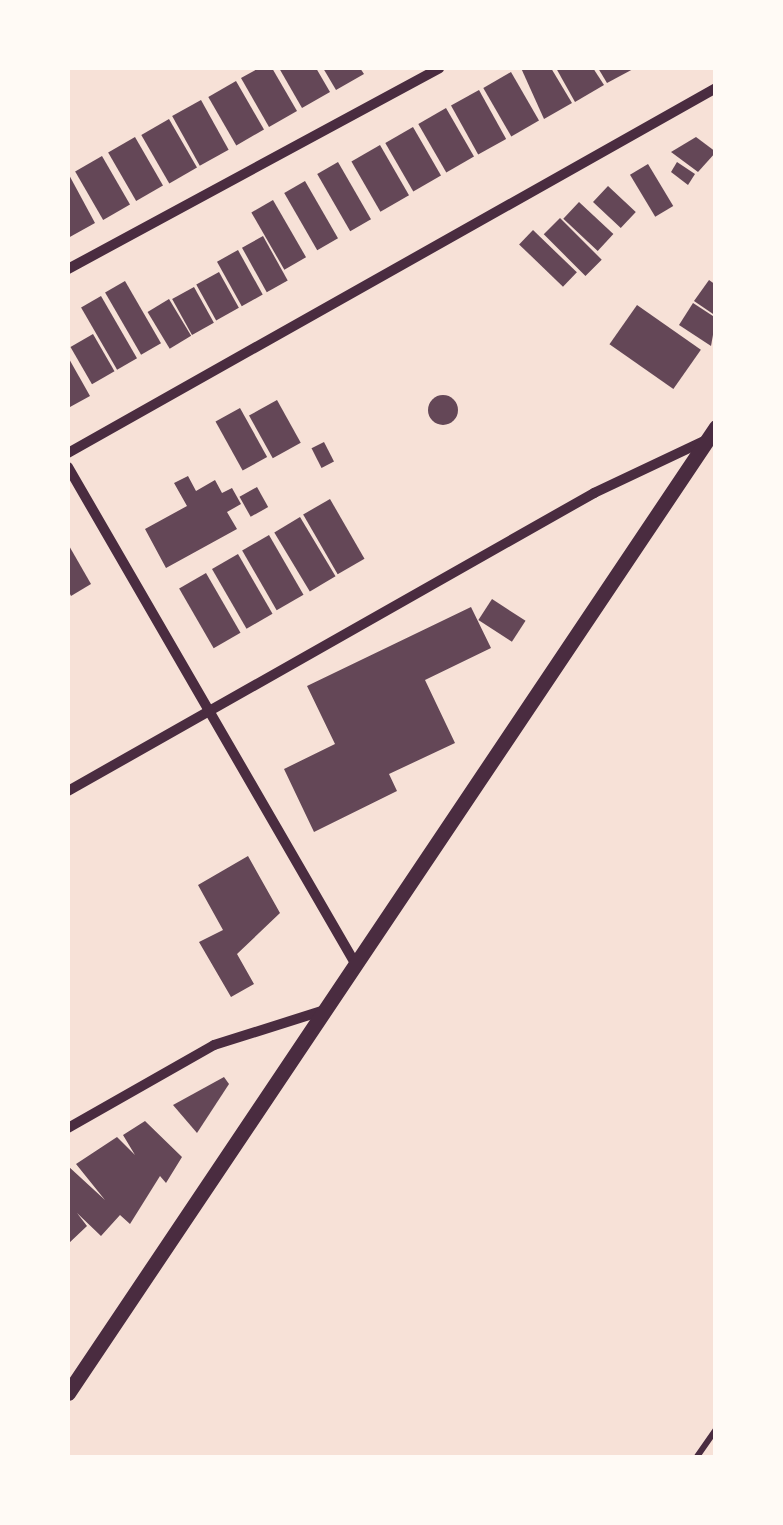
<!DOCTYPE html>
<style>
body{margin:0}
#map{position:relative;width:783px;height:1525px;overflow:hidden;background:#f7e1d7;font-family:"Fira Sans",sans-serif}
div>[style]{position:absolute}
.building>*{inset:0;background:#644757;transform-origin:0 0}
.round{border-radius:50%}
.service>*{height:6px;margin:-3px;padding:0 3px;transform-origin:3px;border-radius:3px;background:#4a2c40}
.minor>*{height:10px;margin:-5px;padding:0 5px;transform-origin:5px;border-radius:5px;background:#4a2c40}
.tertiary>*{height:15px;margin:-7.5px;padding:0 7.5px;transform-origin:7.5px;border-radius:7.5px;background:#4a2c40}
span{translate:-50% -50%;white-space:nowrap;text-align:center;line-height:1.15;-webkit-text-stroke:9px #fffaf5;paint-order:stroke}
.frame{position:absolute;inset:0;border:70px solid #fffaf5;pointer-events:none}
</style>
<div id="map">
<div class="building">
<div style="clip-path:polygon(259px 68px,272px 68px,297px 111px,269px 127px,241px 78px)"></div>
<div style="clip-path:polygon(279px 68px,316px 68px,330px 92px,302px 108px)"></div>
<div style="clip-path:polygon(323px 68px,360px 68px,364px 74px,336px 90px)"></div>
<div style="clip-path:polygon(521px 68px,551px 68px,572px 103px,544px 119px)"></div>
<div style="clip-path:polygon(556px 68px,593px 68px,604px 85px,575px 102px)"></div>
<div style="clip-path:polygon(598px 68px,635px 68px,607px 83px)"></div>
<div style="left:511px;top:72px;width:56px;height:32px;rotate:60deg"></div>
<div style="left:236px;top:81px;width:56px;height:32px;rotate:60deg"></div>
<div style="left:479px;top:90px;width:56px;height:32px;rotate:61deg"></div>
<div style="left:201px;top:100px;width:57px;height:33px;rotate:61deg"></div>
<div style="left:446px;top:108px;width:56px;height:32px;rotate:60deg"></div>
<div style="left:169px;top:119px;width:56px;height:32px;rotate:60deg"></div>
<div style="left:413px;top:127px;width:56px;height:32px;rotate:60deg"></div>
<div style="left:135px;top:137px;width:56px;height:31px;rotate:60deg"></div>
<div style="clip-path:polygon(696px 137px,716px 152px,698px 172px,671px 152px)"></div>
<div style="left:380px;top:145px;width:58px;height:33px;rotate:60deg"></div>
<div style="left:102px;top:156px;width:56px;height:31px;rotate:60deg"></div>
<div style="left:338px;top:162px;width:66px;height:24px;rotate:60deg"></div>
<div style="clip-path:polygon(677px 162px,695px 174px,688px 185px,671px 172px)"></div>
<div style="left:648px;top:164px;width:49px;height:21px;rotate:59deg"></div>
<div style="clip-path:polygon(68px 173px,95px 223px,68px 238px)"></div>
<div style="left:305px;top:181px;width:66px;height:24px;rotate:60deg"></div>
<div style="left:608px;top:186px;width:38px;height:22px;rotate:43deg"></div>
<div style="left:273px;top:200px;width:66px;height:25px;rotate:60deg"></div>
<div style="left:579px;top:202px;width:47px;height:23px;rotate:43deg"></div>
<div style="left:560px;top:218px;width:59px;height:23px;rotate:45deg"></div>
<div style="left:533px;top:230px;width:61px;height:20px;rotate:44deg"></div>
<div style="left:263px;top:236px;width:51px;height:24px;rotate:61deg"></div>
<div style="left:238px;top:250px;width:51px;height:24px;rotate:61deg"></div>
<div style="left:219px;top:272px;width:41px;height:26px;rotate:61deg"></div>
<div style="clip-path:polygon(709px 280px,716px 285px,716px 316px,694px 301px)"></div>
<div style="left:125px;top:281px;width:72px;height:23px;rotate:60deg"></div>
<div style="left:194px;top:287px;width:41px;height:25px;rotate:61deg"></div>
<div style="left:101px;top:296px;width:72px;height:23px;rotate:60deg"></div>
<div style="left:169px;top:299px;width:43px;height:25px;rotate:59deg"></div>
<div style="clip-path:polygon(693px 303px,716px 318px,711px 346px,679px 325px)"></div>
<div style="left:637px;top:305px;width:78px;height:48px;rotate:35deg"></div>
<div style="left:93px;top:334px;width:43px;height:26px;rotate:60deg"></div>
<div style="clip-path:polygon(68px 357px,90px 396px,70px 407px,68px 402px)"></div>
<div class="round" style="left:428px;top:395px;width:30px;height:30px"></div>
<div style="left:277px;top:400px;width:49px;height:32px;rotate:61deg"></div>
<div style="left:240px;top:408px;width:56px;height:28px;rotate:61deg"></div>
<div style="left:324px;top:442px;width:22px;height:14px;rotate:63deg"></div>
<div style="clip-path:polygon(188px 476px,196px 491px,215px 480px,222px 493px,232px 488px,241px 504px,227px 512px,237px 529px,166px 568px,145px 529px,187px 506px,174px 483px)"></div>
<div style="left:257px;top:487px;width:23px;height:20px;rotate:61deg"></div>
<div style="left:330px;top:499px;width:69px;height:31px;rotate:60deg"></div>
<div style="left:300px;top:517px;width:69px;height:30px;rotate:59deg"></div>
<div style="left:269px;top:535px;width:69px;height:31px;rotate:60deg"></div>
<div style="clip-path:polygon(68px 544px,91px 584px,71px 596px,68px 590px)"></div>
<div style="left:238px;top:554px;width:69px;height:30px;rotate:60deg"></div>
<div style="left:206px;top:573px;width:69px;height:31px;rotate:60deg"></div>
<div style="left:492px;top:599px;width:40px;height:25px;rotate:33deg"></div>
<div style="clip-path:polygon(471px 607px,491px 648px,425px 680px,455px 743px,389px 774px,397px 791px,314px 832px,284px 769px,335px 744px,307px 686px)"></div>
<div style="clip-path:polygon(248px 856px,280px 913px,237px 954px,254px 984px,231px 997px,199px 942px,223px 930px,198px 885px)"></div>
<div style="clip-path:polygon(224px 1077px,229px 1084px,197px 1133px,173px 1105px)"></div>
<div style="clip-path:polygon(145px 1121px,182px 1157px,166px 1183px,160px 1176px,130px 1224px,120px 1215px,101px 1236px,77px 1213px,87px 1226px,68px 1244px,68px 1166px,105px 1200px,76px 1164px,117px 1137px,135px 1155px,123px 1135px)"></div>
</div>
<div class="service">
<div style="left:696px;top:1458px;width:35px;rotate:-55deg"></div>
</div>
<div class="minor">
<div style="left:68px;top:269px;width:422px;rotate:-28.4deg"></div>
<div style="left:68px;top:453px;width:744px;rotate:-29.39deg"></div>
<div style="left:68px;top:467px;width:573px;rotate:59.95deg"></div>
<div style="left:68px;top:791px;width:605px;rotate:-29.53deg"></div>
<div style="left:594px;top:493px;width:124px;rotate:-25.3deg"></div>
<div style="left:68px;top:1128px;width:168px;rotate:-29.6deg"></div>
<div style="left:214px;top:1045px;width:116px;rotate:-17.5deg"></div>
</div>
<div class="tertiary">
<div style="left:68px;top:1393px;width:1163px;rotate:-56.15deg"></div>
</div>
<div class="frame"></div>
</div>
